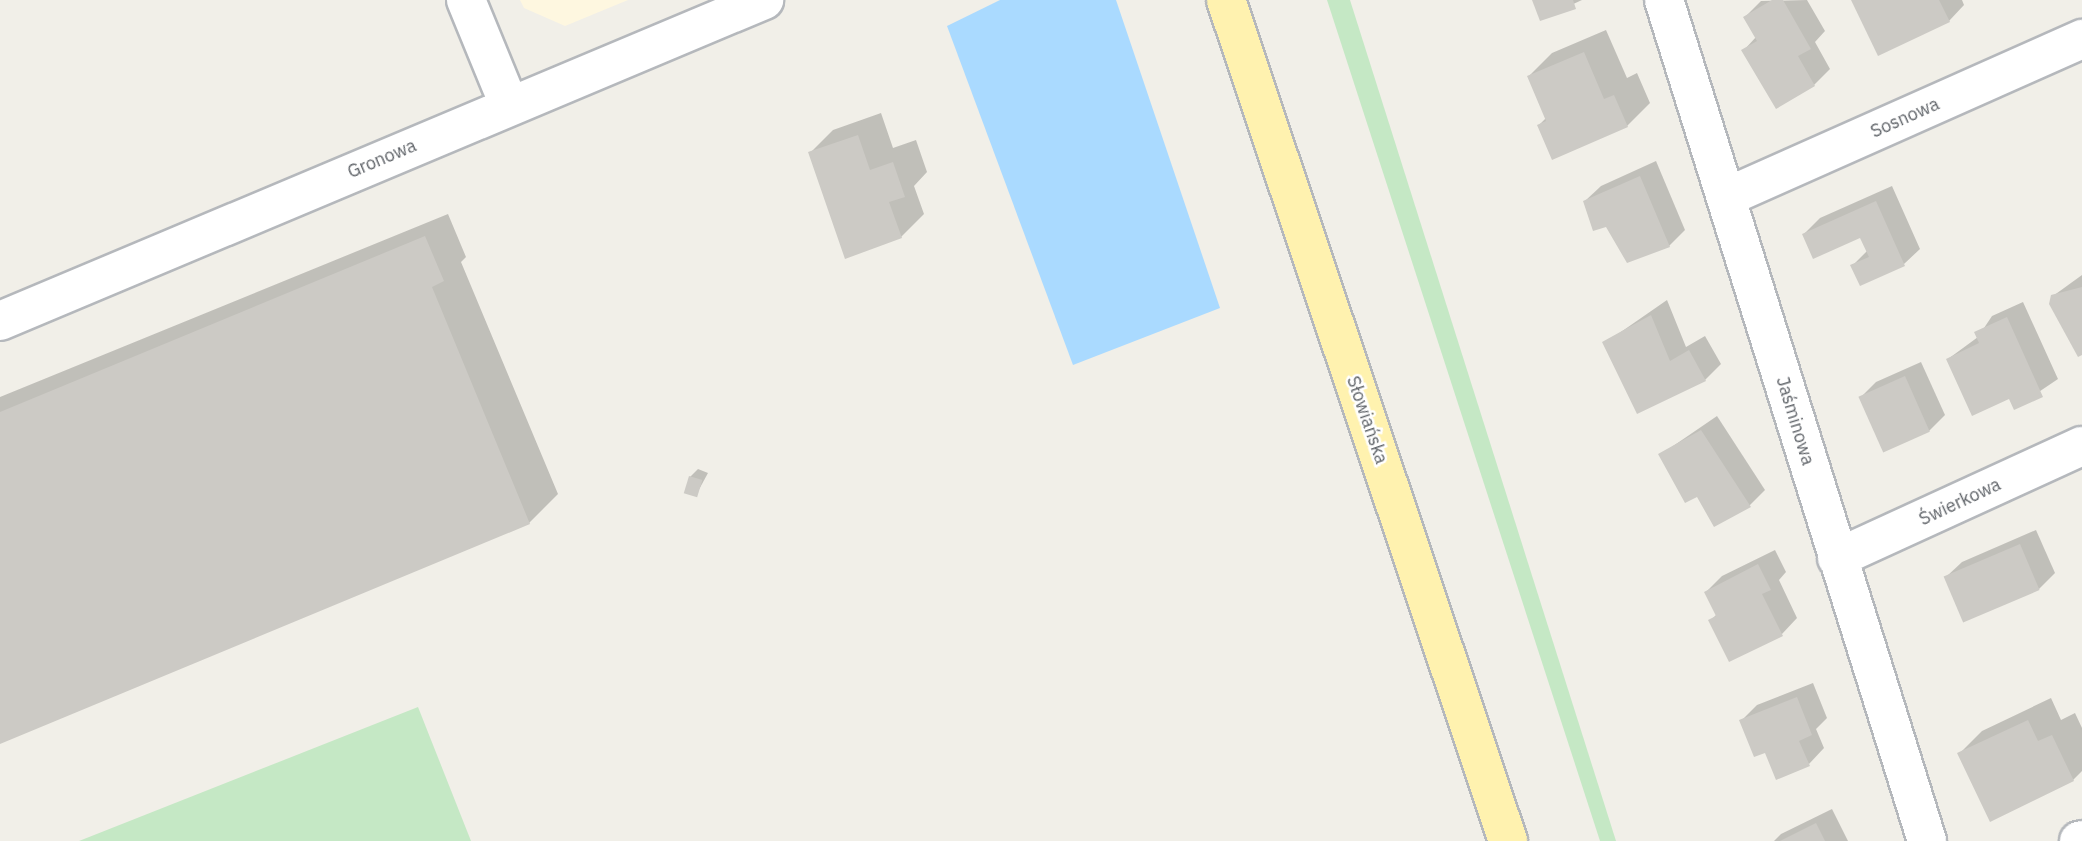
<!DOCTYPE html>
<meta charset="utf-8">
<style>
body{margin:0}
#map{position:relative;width:2082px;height:841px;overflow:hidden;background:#f1efe8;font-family:"IBM Plex Sans",sans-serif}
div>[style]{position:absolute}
.commercial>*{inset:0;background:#fef7e0}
.green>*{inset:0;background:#c5e8c5}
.water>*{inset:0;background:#aadaff}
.shadow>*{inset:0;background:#0003}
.building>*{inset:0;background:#cccac5;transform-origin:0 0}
.roads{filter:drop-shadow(2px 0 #b5b8bc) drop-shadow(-2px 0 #b5b8bc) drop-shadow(0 2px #b5b8bc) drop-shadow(0 -2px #b5b8bc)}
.minor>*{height:38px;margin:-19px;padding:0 19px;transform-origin:19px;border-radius:19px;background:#fff}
.major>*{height:38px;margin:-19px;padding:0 19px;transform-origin:19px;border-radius:19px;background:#fff2af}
span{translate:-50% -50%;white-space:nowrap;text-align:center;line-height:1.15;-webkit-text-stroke:5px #fff;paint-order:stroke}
.street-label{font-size:18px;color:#5f6368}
</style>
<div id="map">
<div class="commercial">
<div style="clip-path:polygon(520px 0,628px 0,565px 26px,524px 8px)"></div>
</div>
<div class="green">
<div style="clip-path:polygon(1327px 0,1350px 0,1616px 841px,1600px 841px)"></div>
<div style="clip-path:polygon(418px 707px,471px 841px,79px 841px)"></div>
</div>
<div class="water">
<div style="clip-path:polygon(1000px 0,1116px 0,1220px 308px,1073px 365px,947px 26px)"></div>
</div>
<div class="shadow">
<div style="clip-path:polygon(1534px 0,1582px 0,1541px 19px)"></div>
<div style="clip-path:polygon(1807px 0,1825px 31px,1815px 42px,1830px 69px,1814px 85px,1744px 50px,1756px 37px,1745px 17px,1761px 1px)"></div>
<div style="clip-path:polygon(1853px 0,1962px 0,1964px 5px,1949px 21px)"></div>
<div style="clip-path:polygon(1606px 30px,1627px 78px,1637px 73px,1650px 103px,1627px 126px,1539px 125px,1546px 118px,1529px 76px,1552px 53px)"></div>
<div style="clip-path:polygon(881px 113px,893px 148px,916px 140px,927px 172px,914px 186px,924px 214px,901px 237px,810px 153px,833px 130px)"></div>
<div style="clip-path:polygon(1656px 161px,1685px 230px,1669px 246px,1607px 225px,1585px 201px,1601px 186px)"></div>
<div style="clip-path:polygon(1892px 186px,1920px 249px,1904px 264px,1852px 266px,1868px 250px,1861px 236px,1804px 234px,1820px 218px)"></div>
<div style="clip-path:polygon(448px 214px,466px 257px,461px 262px,558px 494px,529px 523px,0 742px,0 397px)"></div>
<div style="clip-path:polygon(2082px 275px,2082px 352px,2053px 296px)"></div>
<div style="clip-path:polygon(1667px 300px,1686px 347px,1705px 336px,1721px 364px,1705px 380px,1605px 343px)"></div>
<div style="clip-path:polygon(2023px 302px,2058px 379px,2015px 408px,2010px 397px,1948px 359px,1978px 337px,1992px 316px)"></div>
<div style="clip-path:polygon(1921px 362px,1945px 415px,1929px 431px,1860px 398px,1876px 382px)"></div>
<div style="clip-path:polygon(1717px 416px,1765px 490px,1749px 506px,1697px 494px,1660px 455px)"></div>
<div style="clip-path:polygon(698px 469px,708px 473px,696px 495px,690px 477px)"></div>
<div style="clip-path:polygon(2036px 530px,2055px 573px,2039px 589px,1946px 577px,1962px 562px)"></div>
<div style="clip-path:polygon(1775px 550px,1786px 572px,1779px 580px,1797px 618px,1782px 634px,1710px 621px,1717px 614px,1706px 592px,1722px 576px)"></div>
<div style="clip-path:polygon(1813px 683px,1827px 718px,1816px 729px,1824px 748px,1809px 764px,1741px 721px,1757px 705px)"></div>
<div style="clip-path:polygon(2051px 698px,2061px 720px,2075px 713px,2082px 728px,2082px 771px,2073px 780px,1959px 754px,1982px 731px)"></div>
<div style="clip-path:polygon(1832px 809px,1848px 841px,1774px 841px,1781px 834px)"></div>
</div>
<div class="building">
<div style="clip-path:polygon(1532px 0,1573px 0,1576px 9px,1540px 21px)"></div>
<div style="clip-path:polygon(1772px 0,1783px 0,1811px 49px,1798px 56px,1815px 86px,1776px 109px,1741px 50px,1757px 41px,1743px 17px)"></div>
<div style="clip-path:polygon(1851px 0,1939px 0,1950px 22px,1878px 56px)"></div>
<div style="clip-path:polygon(1584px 52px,1604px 99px,1614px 95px,1628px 127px,1552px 160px,1537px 125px,1546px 121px,1527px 76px)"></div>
<div style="clip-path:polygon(858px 135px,870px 170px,893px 162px,905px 197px,889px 202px,902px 238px,845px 259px,808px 152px)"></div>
<div style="clip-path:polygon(1640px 176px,1670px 247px,1627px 263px,1606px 227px,1593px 231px,1583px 201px)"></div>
<div style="clip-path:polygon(1876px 201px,1905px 266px,1860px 286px,1850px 265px,1869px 257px,1860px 238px,1813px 259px,1802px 234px)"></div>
<div style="clip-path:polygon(425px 236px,444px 281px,432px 287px,530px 524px,0 744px,0 412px)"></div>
<div style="clip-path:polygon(2082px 287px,2082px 355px,2078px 357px,2049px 304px,2051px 295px)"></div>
<div style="clip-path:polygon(1651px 315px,1670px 361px,1689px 350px,1706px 381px,1637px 414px,1602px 342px)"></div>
<div style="clip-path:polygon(2007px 317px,2043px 397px,2014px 410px,2009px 399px,1972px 416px,1946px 359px,1979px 343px,1974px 332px)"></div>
<div style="left:1905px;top:376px;width:61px;height:51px;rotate:66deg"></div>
<div style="clip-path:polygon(1701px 430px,1751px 507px,1714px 527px,1697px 497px,1685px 503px,1658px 454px)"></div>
<div style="left:689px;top:476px;width:14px;height:18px;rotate:17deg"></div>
<div style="left:2020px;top:544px;width:50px;height:83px;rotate:67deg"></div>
<div style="clip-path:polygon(1758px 564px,1771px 590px,1762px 594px,1783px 636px,1729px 662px,1708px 620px,1716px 616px,1704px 592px)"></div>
<div style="clip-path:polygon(1797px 697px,1812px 735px,1799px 741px,1810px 766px,1776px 780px,1765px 753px,1754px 757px,1739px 720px)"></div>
<div style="clip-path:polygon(2028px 720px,2038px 741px,2052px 735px,2074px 781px,1990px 822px,1957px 753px)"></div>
<div style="clip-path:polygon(1816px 823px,1825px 841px,1780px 841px)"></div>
</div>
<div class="roads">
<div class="minor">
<div style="left:466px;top:0;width:113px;rotate:67.7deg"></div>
<div style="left:1664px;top:0;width:881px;rotate:72.63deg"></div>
<div style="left:1727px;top:197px;width:389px;rotate:-24deg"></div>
<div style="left:0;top:321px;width:829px;rotate:-22.79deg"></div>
<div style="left:1837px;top:558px;width:269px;rotate:-24.6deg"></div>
<div style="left:2079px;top:841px;width:3px;rotate:-18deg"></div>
</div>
<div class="major">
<div style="left:1226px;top:0;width:887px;rotate:71.46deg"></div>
</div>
</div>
<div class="street-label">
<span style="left:1905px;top:118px;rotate:-24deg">Sosnowa</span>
<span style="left:382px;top:159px;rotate:-23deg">Gronowa</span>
<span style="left:1367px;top:420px;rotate:71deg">Słowiańska</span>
<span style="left:1795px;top:421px;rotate:73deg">Jaśminowa</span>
<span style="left:1960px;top:502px;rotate:-25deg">Świerkowa</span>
</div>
</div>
